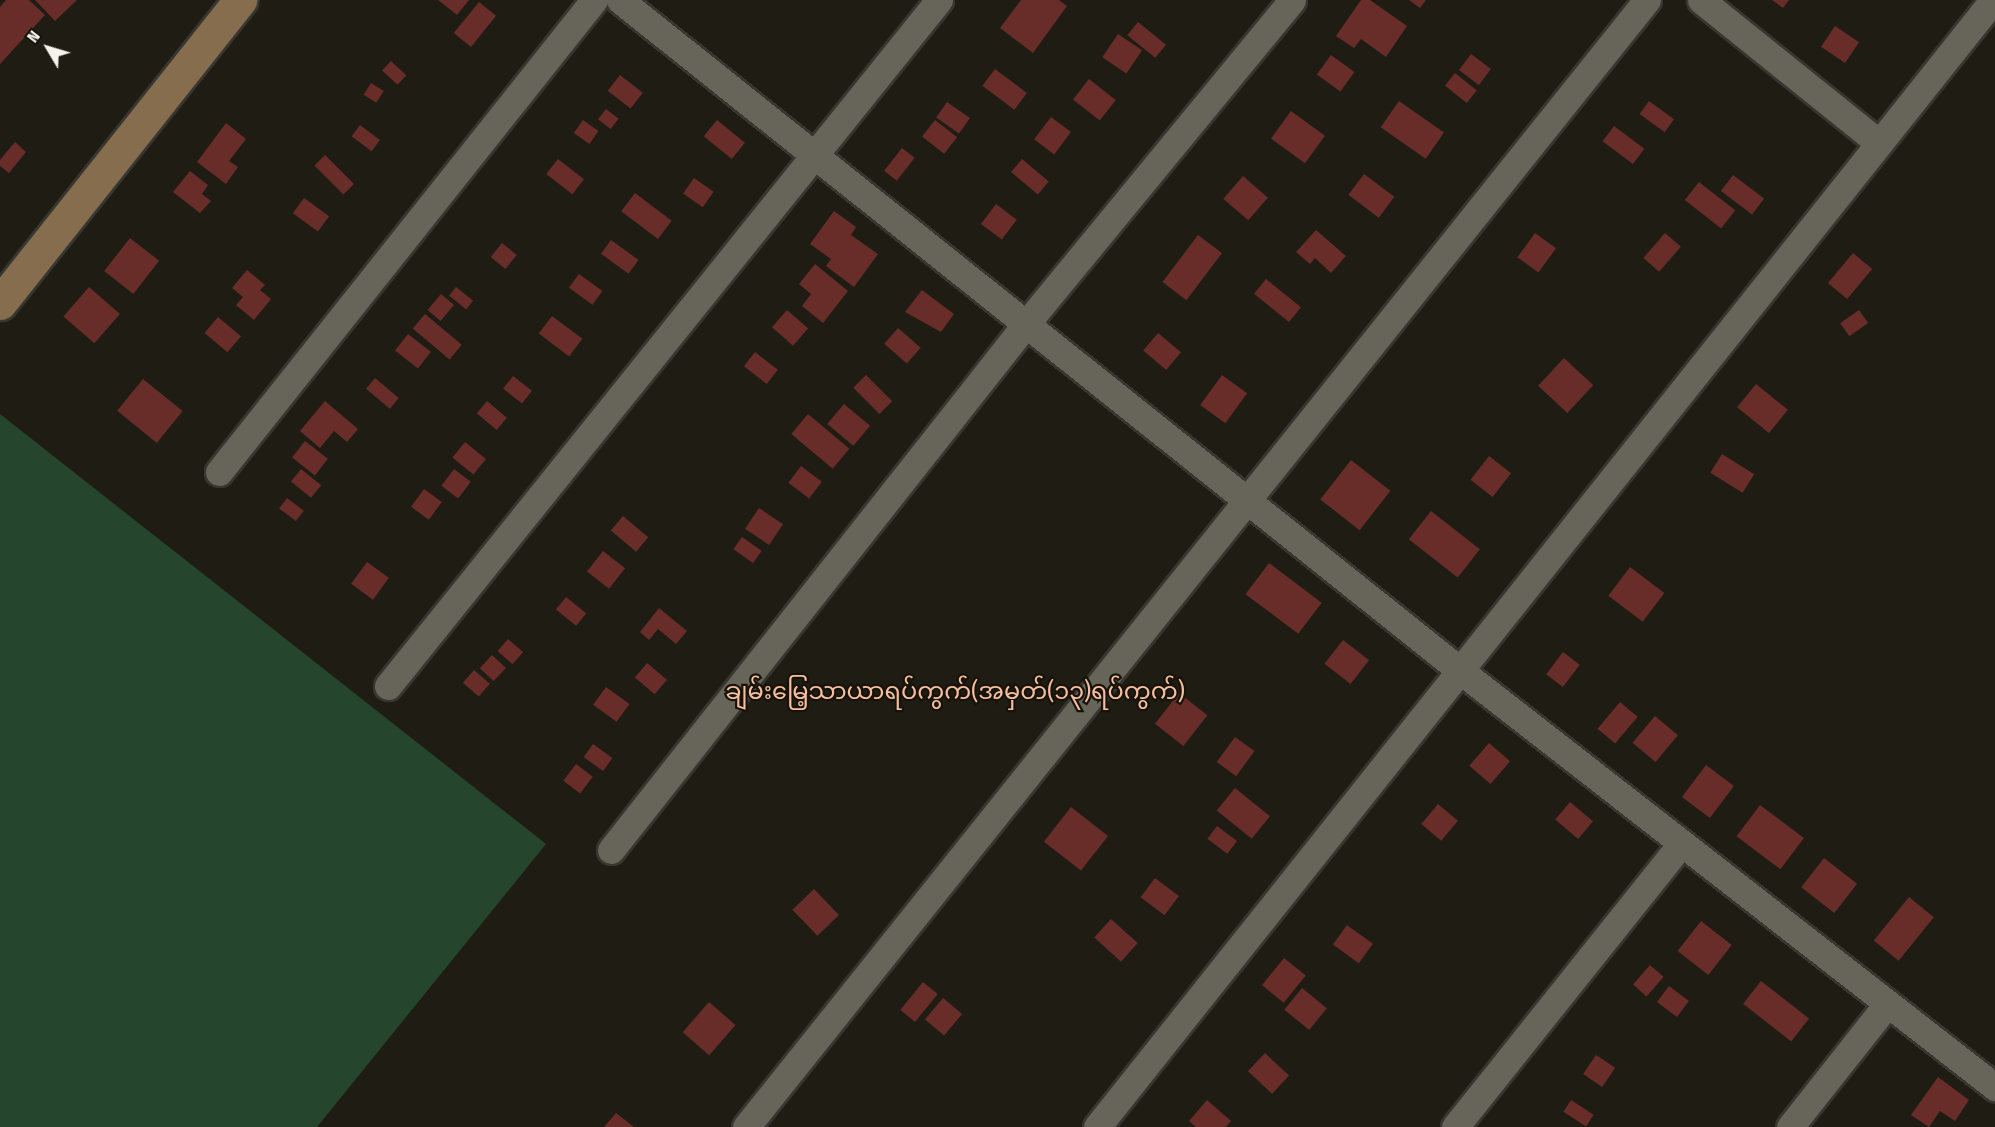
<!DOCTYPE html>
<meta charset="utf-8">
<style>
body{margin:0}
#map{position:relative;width:1995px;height:1127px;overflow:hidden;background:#1f1d13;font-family:"Fira Sans Condensed","Noto Sans Myanmar",sans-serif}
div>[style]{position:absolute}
.green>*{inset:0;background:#25462d}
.building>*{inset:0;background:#682c29;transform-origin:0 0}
.roads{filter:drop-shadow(2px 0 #383631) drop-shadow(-2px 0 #383631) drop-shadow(0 2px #383631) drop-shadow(0 -2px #383631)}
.street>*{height:27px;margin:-13.5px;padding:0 13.5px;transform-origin:13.5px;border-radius:13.5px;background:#676559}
.secondary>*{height:33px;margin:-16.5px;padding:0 16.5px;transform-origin:16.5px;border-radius:16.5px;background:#866d4e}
span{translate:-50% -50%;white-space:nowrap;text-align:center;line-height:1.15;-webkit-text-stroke:4.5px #16140a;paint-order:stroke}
.quarter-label{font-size:24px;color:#f9bda0}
.north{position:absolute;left:18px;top:18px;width:60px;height:60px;-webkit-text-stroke:4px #16140a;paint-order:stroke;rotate:308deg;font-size:16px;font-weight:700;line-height:24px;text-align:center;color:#f4f3ec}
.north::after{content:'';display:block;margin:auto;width:21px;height:27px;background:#f4f3ec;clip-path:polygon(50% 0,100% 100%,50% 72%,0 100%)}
</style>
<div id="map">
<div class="green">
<div style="clip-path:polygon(0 414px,546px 844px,317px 1127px,0 1127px)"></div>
</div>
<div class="building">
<div style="clip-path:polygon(6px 0,29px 0,45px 15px,0 64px,0 7px)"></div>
<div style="clip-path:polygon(35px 0,77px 0,55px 21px)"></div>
<div style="clip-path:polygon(438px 0,469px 0,457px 15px)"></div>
<div style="clip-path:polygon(1021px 0,1059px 0,1067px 6px,1033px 53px,1000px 28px)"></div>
<div style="clip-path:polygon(1361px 0,1370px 0,1407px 26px,1386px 57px,1361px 39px,1354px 48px,1336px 36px)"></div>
<div style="clip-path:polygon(1409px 0,1426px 0,1420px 8px)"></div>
<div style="clip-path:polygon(1772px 0,1789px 0,1783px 8px)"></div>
<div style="left:479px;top:2px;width:22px;height:40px;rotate:39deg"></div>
<div style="left:1138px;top:22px;width:36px;height:17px;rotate:39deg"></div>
<div style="left:1835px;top:26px;width:29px;height:25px;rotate:34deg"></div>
<div style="left:1118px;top:34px;width:29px;height:28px;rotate:34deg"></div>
<div style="left:1471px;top:54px;width:25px;height:20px;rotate:37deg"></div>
<div style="left:1331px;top:55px;width:29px;height:24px;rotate:36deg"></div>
<div style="left:391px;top:61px;width:21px;height:13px;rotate:43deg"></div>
<div style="left:995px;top:69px;width:40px;height:21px;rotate:37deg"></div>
<div style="left:1455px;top:73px;width:28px;height:16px;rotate:39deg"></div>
<div style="left:620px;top:75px;width:29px;height:20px;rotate:38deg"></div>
<div style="left:1089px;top:79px;width:34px;height:26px;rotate:38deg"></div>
<div style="left:371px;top:83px;width:15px;height:14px;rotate:32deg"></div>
<div style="left:1399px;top:101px;width:55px;height:32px;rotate:35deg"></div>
<div style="left:1649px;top:101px;width:31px;height:16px;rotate:36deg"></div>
<div style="left:947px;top:102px;width:28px;height:19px;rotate:35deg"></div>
<div style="left:606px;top:109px;width:16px;height:13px;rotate:38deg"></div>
<div style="left:1291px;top:111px;width:42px;height:34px;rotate:36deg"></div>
<div style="left:1051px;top:117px;width:25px;height:28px;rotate:37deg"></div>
<div style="left:583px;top:120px;width:19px;height:16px;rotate:35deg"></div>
<div style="left:717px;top:120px;width:36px;height:21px;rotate:39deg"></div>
<div style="left:935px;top:120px;width:28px;height:21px;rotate:38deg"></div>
<div style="clip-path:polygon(226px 123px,246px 139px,229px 161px,238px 167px,226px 184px,197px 162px)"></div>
<div style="left:360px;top:125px;width:25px;height:14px;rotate:37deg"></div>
<div style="left:1614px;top:126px;width:38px;height:19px;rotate:37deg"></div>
<div style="clip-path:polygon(15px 142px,26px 152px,9px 173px,0 166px,0 160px)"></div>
<div style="left:902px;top:148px;width:16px;height:29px;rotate:38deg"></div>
<div style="left:325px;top:155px;width:41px;height:15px;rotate:45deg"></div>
<div style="left:558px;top:159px;width:33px;height:19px;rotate:38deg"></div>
<div style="left:1022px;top:159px;width:35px;height:17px;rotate:40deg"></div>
<div style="clip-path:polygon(190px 171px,208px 185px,202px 194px,211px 201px,200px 213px,173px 192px)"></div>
<div style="left:1364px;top:174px;width:38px;height:26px;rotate:37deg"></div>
<div style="left:1733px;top:175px;width:39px;height:20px;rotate:37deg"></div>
<div style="left:1243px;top:176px;width:33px;height:30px;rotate:41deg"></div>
<div style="left:694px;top:178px;width:24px;height:19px;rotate:35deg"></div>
<div style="left:1699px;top:182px;width:46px;height:23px;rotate:38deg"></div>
<div style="left:635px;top:193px;width:46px;height:23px;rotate:37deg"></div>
<div style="left:304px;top:198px;width:31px;height:19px;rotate:36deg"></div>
<div style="left:996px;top:204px;width:26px;height:25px;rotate:37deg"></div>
<div style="clip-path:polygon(834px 211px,856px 227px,851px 235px,878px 254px,854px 287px,826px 266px,831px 259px,810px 244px)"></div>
<div style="clip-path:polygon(1316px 230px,1346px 256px,1331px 273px,1315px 258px,1310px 264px,1296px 252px)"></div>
<div style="left:1535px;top:233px;width:26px;height:30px;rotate:36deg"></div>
<div style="left:1665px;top:233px;width:21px;height:33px;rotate:41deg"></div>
<div style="left:1198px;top:235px;width:30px;height:59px;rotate:37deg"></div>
<div style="left:130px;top:238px;width:37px;height:42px;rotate:38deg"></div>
<div style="left:611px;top:240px;width:34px;height:17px;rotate:36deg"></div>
<div style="left:502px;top:243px;width:19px;height:18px;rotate:39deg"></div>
<div style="left:1853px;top:253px;width:25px;height:39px;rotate:40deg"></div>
<div style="clip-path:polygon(815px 264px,848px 291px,823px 323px,802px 306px,811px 294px,799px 284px)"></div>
<div style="clip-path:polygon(247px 270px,265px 285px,260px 290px,271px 299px,254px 320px,236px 305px,243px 297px,232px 288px)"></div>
<div style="left:579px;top:274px;width:29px;height:17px;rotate:36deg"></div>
<div style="left:1266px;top:279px;width:45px;height:19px;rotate:39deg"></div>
<div style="left:89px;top:287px;width:41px;height:39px;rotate:41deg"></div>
<div style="left:456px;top:287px;width:22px;height:11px;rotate:39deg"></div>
<div style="clip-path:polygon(922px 290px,954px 314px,941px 332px,905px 312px)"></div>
<div style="left:441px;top:294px;width:17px;height:21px;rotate:40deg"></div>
<div style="left:787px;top:310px;width:28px;height:23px;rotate:41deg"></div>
<div style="left:1859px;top:310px;width:16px;height:23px;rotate:55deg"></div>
<div style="left:425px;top:314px;width:48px;height:19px;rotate:40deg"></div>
<div style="left:552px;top:316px;width:38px;height:22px;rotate:37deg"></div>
<div style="left:218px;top:317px;width:30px;height:21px;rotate:40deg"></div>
<div style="left:898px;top:328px;width:30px;height:21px;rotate:41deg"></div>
<div style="left:1158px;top:333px;width:30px;height:23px;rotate:40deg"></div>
<div style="left:408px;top:334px;width:29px;height:21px;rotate:38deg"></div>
<div style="left:755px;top:352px;width:29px;height:18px;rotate:38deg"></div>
<div style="left:1564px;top:358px;width:40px;height:38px;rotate:43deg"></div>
<div style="left:866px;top:375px;width:37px;height:18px;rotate:45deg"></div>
<div style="left:1222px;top:375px;width:31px;height:37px;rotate:36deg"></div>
<div style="left:513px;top:376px;width:24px;height:16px;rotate:38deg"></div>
<div style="left:375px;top:378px;width:31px;height:14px;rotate:40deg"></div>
<div style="left:143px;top:379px;width:51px;height:41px;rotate:39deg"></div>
<div style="left:1756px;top:384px;width:41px;height:30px;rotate:39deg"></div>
<div style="clip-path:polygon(325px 401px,358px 429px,347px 442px,334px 431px,320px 448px,300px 431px)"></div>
<div style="left:487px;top:401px;width:26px;height:16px;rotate:40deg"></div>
<div style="left:844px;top:404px;width:34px;height:26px;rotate:40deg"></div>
<div style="left:808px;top:414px;width:54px;height:26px;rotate:40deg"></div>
<div style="left:305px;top:441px;width:29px;height:21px;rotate:38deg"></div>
<div style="left:465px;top:442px;width:27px;height:20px;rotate:39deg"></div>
<div style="left:1722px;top:454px;width:38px;height:22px;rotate:32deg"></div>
<div style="left:1489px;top:456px;width:28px;height:30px;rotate:38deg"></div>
<div style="left:1351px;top:460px;width:50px;height:50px;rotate:38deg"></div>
<div style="left:801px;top:466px;width:26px;height:21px;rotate:37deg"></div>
<div style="left:301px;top:469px;width:26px;height:16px;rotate:39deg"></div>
<div style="left:454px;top:469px;width:21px;height:21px;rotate:37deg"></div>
<div style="left:424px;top:489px;width:22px;height:22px;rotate:36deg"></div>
<div style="left:287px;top:498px;width:21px;height:13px;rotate:37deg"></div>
<div style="left:759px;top:508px;width:29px;height:25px;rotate:34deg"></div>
<div style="left:1431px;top:511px;width:62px;height:36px;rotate:38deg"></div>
<div style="left:623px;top:516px;width:33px;height:19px;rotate:40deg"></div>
<div style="left:742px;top:537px;width:24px;height:15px;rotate:35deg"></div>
<div style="left:603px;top:551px;width:28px;height:26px;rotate:38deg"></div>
<div style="left:367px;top:562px;width:27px;height:27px;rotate:36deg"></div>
<div style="left:1269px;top:563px;width:66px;height:39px;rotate:37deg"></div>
<div style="left:1630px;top:567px;width:43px;height:36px;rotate:37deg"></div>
<div style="left:566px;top:597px;width:26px;height:16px;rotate:39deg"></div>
<div style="clip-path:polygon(659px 608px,687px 631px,676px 644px,658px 629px,649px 640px,640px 632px)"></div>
<div style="left:508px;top:639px;width:20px;height:16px;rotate:41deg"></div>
<div style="left:1343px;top:640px;width:33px;height:30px;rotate:38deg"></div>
<div style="left:1563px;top:652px;width:21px;height:28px;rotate:37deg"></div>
<div style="left:492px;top:655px;width:19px;height:18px;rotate:43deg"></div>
<div style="left:647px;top:663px;width:26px;height:19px;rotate:40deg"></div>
<div style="left:474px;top:670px;width:21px;height:17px;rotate:41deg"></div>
<div style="left:606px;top:687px;width:29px;height:22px;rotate:36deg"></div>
<div style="left:1179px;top:693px;width:36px;height:39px;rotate:38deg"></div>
<div style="left:1620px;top:702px;width:23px;height:35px;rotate:40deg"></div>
<div style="left:1655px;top:716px;width:30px;height:35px;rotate:40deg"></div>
<div style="left:1235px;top:737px;width:24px;height:31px;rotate:36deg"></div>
<div style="left:1489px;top:743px;width:28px;height:30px;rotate:41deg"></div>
<div style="left:593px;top:744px;width:24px;height:16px;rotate:36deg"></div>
<div style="left:576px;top:764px;width:21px;height:21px;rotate:37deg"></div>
<div style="left:1706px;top:765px;width:35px;height:40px;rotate:37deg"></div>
<div style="left:1235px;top:788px;width:45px;height:29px;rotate:39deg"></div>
<div style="left:1570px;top:802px;width:30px;height:23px;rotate:40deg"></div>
<div style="left:1438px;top:804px;width:26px;height:26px;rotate:40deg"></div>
<div style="left:1760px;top:805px;width:55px;height:39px;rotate:37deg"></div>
<div style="left:1071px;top:807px;width:47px;height:44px;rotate:38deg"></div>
<div style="left:1217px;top:826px;width:25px;height:16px;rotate:37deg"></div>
<div style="left:1824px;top:858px;width:42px;height:37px;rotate:38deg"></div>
<div style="left:1155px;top:878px;width:30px;height:24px;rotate:37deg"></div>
<div style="left:814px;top:889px;width:36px;height:30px;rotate:46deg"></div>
<div style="left:1909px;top:897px;width:32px;height:56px;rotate:39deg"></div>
<div style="left:1111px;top:919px;width:36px;height:25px;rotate:42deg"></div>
<div style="left:1701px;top:921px;width:39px;height:38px;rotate:38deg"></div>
<div style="left:1347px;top:925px;width:32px;height:24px;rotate:36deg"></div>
<div style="left:1284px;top:958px;width:28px;height:35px;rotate:39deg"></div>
<div style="left:1650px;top:965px;width:18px;height:26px;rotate:41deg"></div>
<div style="left:1761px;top:981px;width:61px;height:29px;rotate:38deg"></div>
<div style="left:923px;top:982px;width:19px;height:36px;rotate:39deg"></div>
<div style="left:1669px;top:986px;width:25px;height:20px;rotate:37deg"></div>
<div style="left:1302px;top:988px;width:32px;height:28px;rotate:39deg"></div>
<div style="left:943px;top:998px;width:25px;height:28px;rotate:40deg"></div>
<div style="left:709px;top:1002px;width:35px;height:40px;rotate:41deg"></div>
<div style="left:1265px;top:1053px;width:33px;height:25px;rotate:43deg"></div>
<div style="left:1596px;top:1055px;width:23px;height:23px;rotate:34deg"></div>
<div style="clip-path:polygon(1938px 1077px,1969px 1100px,1955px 1121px,1940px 1111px,1929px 1127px,1911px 1115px)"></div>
<div style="clip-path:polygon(1207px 1100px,1231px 1121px,1226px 1127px,1196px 1127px,1189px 1121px)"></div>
<div style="left:1571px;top:1100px;width:27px;height:14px;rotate:33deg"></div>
<div style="clip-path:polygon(616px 1113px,634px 1127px,604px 1127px)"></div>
</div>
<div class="roads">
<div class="street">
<div style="left:620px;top:0;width:1077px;rotate:38.59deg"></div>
<div style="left:1462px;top:672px;width:676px;rotate:37.9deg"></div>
<div style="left:1701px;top:0;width:228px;rotate:38.8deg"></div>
<div style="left:219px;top:472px;width:603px;rotate:-51.53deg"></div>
<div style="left:388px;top:686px;width:880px;rotate:-51.23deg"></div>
<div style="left:611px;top:850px;width:670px;rotate:-51.73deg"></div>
<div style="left:1026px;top:324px;width:419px;rotate:-50.6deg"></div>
<div style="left:746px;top:1127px;width:1443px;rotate:-51.36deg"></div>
<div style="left:1097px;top:1127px;width:1440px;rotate:-51.51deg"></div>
<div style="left:1455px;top:1127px;width:362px;rotate:-51.4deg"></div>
<div style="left:1790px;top:1127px;width:157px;rotate:-51.7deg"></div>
</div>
<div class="secondary">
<div style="left:0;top:303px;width:387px;rotate:-51.6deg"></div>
</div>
</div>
<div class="quarter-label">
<span style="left:955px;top:692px">ချမ်းမြေ့သာယာရပ်ကွက်(အမှတ်(၁၃)ရပ်ကွက်)</span>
</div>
<div class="north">N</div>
</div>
